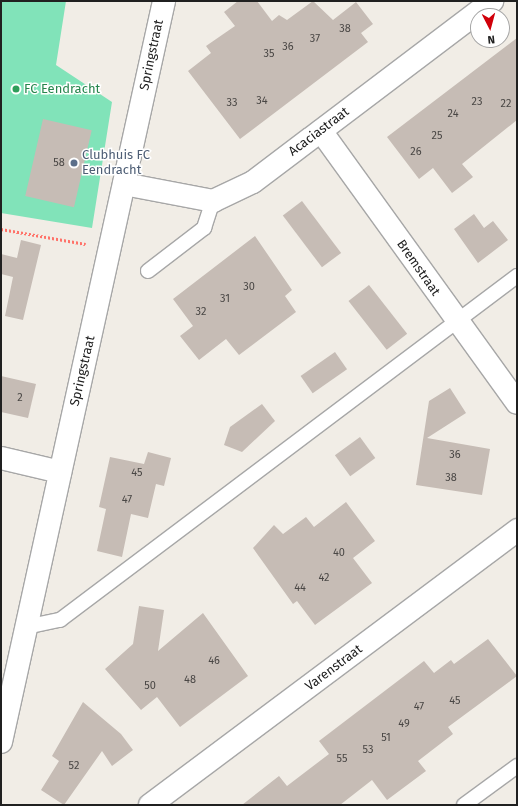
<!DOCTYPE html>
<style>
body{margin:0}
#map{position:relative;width:518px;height:806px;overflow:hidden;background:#f1ede6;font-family:"Fira Sans",sans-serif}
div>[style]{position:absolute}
.pitch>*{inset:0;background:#81e3b9}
.building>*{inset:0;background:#c6bcb5;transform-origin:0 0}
.path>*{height:2.5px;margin-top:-1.25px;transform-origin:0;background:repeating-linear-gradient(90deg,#ff7269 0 2px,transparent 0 4px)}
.roads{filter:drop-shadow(1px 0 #a7a7a7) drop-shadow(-1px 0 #a7a7a7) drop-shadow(0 1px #a7a7a7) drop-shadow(0 -1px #a7a7a7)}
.lane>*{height:14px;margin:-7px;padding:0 7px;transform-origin:7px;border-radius:7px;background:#fff}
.street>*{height:22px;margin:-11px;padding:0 11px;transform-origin:11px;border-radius:11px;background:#fff}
.dots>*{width:11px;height:11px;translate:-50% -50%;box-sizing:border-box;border:2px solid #fff;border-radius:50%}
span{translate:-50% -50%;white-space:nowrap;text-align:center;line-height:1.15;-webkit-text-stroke:3px #fff;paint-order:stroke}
.number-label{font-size:11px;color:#4a4745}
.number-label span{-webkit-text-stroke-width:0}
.street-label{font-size:13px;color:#202020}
.leisure-label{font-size:13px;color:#27864d}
.left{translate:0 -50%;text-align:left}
.service-label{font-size:13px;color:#4e5e75}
.frame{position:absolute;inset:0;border:2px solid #202020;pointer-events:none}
.north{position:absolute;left:470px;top:8px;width:40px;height:40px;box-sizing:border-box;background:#fff;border:1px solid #a6a6a6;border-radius:50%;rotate:174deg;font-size:11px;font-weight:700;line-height:16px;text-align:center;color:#202020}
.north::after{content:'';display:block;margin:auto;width:14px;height:18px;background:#d0000a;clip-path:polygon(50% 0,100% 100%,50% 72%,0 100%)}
</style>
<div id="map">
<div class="pitch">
<div style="clip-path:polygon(1px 1px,66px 1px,56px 65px,112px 102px,92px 228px,1px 213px)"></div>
</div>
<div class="building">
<div style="clip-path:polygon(238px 1px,257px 1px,272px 21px,279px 15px,287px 20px,313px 1px,333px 20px,356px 2px,373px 24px,361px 33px,368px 42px,240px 139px,188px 71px,211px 53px,206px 46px,235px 26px,224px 12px)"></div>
<div style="clip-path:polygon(517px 38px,517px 120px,462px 164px,473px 177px,452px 193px,433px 168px,419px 179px,387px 137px)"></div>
<div style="left:43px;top:119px;width:50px;height:79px;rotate:13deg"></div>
<div style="left:302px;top:201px;width:65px;height:24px;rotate:53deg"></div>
<div style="clip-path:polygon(474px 214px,484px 228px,493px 221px,508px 240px,478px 263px,454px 229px)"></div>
<div style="clip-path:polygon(255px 236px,292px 290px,285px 296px,296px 312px,239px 355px,226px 339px,199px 360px,180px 336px,193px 326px,173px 299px)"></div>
<div style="clip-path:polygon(21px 240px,41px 245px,23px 320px,5px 316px,13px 277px,1px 274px,1px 254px,17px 258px)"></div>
<div style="left:369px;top:285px;width:62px;height:26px;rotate:52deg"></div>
<div style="left:335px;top:352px;width:21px;height:42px;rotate:55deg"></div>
<div style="clip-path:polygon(1px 376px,36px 384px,28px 418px,1px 412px)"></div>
<div style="clip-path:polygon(450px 388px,466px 413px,427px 438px,490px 449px,482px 495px,416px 485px,429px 401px)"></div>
<div style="clip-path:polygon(262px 404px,275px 421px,242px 452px,224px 445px,230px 427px)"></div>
<div style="left:360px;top:437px;width:26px;height:31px;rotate:54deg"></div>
<div style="clip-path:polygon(148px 452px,171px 458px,164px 486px,156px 484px,148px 518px,131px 514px,122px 557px,97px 551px,106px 509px,99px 507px,110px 457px,144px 464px)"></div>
<div style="clip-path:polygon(346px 502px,375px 541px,353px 558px,372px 583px,315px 625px,297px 601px,293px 604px,253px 548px,274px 525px,283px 534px,306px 517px,314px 527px)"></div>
<div style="clip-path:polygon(139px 606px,164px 610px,158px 651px,203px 613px,248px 676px,180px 727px,157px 697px,141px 710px,105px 669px,133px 644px)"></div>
<div style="clip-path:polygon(488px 639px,517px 676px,448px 727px,453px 734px,418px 761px,426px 771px,387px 800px,372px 780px,340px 805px,242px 805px,279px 776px,287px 786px,329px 754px,319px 741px,424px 661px,434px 673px,451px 660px,454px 664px)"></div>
<div style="clip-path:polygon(83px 702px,121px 734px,133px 750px,112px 766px,102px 751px,64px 805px,41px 790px,59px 761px,52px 756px)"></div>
</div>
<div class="path">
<div style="left:1px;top:229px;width:86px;rotate:10deg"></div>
</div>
<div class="roads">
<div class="lane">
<div style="left:148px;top:271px;width:71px;rotate:-37.5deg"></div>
<div style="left:204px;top:228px;width:28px;rotate:-72deg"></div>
<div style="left:26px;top:627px;width:35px;rotate:-12deg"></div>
<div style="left:60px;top:620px;width:572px;rotate:-36.97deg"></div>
<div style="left:464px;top:805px;width:66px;rotate:-36.3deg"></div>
</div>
<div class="street">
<div style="left:321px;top:131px;width:335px;rotate:54.2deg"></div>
<div style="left:124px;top:184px;width:91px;rotate:10.8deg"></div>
<div style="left:213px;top:201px;width:44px;rotate:-25.4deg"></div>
<div style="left:253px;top:182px;width:300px;rotate:-37.1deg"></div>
<div style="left:1px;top:458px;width:61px;rotate:13.3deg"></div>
<div style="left:1px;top:742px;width:759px;rotate:-77.59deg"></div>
<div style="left:150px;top:805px;width:459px;rotate:-36.8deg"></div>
</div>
</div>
<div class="dots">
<div style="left:16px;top:89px;background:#2e9e5b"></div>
<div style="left:74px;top:163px;background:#5c6f8a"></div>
</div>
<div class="number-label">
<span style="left:345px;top:29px">38</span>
<span style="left:315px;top:39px">37</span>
<span style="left:288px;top:47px">36</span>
<span style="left:269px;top:54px">35</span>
<span style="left:262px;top:101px">34</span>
<span style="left:477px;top:102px">23</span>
<span style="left:232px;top:103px">33</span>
<span style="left:506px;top:104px">22</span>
<span style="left:453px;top:114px">24</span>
<span style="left:437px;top:136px">25</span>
<span style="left:416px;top:152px">26</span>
<span style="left:59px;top:163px">58</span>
<span style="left:249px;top:287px">30</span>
<span style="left:225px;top:299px">31</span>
<span style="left:201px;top:312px">32</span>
<span style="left:20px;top:398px">2</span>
<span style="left:455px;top:455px">36</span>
<span style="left:137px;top:473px">45</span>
<span style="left:451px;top:478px">38</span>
<span style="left:127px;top:500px">47</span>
<span style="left:339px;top:553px">40</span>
<span style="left:324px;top:578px">42</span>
<span style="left:300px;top:588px">44</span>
<span style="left:214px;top:661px">46</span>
<span style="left:190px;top:680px">48</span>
<span style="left:150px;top:686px">50</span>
<span style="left:455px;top:701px">45</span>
<span style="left:419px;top:707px">47</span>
<span style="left:404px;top:724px">49</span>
<span style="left:386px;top:738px">51</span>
<span style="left:368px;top:750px">53</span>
<span style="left:342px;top:759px">55</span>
<span style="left:74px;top:766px">52</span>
</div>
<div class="street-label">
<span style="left:152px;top:55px;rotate:-78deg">Springstraat</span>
<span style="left:319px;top:132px;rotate:-37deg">Acaciastraat</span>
<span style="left:418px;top:268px;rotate:55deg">Bremstraat</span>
<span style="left:83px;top:371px;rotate:-77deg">Springstraat</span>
<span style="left:334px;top:668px;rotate:-37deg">Varenstraat</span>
</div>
<div class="leisure-label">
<span class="left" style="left:24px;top:89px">FC Eendracht</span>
</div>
<div class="service-label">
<span class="left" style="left:82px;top:163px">Clubhuis FC<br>Eendracht</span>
</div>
<div class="frame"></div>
<div class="north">N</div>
</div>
